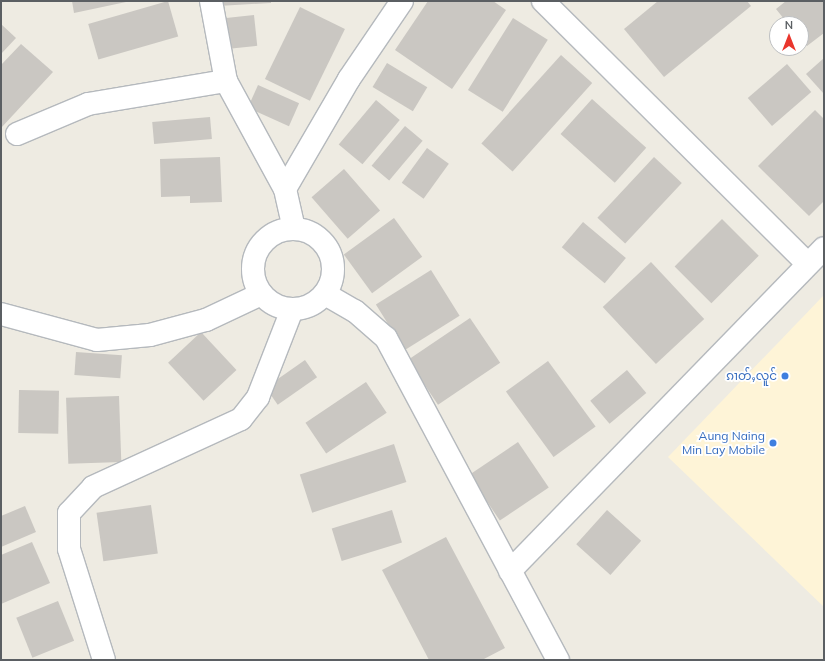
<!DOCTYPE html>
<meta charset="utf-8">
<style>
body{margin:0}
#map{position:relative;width:825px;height:661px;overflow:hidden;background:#eeebe2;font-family:Mulish,"Noto Sans Myanmar",sans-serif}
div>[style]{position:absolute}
.commercial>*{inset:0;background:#fef4d7}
.building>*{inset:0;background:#cac7c2;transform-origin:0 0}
.roads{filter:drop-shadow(1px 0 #b5b9bd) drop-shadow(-1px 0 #b5b9bd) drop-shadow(0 1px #b5b9bd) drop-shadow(0 -1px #b5b9bd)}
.minor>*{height:22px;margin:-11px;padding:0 11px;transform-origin:11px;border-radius:11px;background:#fff}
.minor>.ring{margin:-11px;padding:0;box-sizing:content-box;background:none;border:22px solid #fff;border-radius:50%}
.dots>*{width:11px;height:11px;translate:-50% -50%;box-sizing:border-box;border:2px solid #fff;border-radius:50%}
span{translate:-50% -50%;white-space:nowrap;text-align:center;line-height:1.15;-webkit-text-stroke:3.5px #fff;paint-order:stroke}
.shop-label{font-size:12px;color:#366cbe}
.right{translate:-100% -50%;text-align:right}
.frame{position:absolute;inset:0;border:2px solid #5b5f63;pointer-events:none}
.north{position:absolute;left:769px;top:16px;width:40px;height:40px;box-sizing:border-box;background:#fff;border:1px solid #bdbfc1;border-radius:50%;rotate:0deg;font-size:11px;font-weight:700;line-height:16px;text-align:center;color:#5b5f63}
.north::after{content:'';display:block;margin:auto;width:14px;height:18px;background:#e9362d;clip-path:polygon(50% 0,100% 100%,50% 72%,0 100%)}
</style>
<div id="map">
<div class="commercial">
<div style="clip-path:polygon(824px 295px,824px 607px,668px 457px)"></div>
</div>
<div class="building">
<div style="clip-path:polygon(72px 1px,126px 1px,126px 2px,74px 13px)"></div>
<div style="left:168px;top:1px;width:37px;height:83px;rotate:74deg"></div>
<div style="clip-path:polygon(218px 1px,271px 1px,271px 3px,218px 6px)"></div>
<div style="clip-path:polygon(428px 1px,493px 1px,506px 10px,452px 89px,395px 50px)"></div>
<div style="clip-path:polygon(658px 1px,747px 1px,751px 6px,664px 77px,624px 29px)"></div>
<div style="clip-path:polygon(786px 1px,824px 1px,824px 33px,807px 46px,801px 40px,801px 24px,788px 24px,776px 9px)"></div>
<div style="left:300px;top:7px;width:50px;height:80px;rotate:26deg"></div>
<div style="left:254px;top:15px;width:31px;height:28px;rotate:84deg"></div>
<div style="left:513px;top:18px;width:41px;height:85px;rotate:32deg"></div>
<div style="clip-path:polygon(1px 24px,16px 38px,1px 54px)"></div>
<div style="clip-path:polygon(21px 44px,53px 72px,1px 128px,1px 65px)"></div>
<div style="left:561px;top:55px;width:42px;height:119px;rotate:42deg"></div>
<div style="clip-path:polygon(824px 58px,824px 94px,806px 74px)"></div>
<div style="left:387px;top:63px;width:47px;height:28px;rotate:31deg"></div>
<div style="left:787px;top:64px;width:37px;height:52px;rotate:49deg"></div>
<div style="left:258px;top:85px;width:45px;height:25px;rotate:24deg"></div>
<div style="left:592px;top:99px;width:73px;height:47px;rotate:42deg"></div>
<div style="left:376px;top:100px;width:31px;height:58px;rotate:40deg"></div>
<div style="clip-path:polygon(815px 110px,824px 119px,824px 201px,809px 216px,758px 166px)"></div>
<div style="left:210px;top:117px;width:22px;height:58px;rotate:85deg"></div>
<div style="left:405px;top:126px;width:23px;height:52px;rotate:40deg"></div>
<div style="left:427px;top:148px;width:27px;height:43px;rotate:36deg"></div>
<div style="clip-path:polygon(220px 157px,222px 202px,190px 203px,190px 196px,161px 197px,160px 159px)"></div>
<div style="left:654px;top:157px;width:38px;height:83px;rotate:43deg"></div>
<div style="left:344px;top:169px;width:55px;height:43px;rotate:49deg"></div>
<div style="left:394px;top:218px;width:48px;height:62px;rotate:54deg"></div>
<div style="left:722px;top:219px;width:52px;height:67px;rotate:45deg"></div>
<div style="left:583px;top:222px;width:56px;height:33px;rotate:40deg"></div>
<div style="left:651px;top:262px;width:78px;height:66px;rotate:47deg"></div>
<div style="left:431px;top:270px;width:54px;height:65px;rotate:58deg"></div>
<div style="left:470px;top:318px;width:54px;height:75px;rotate:56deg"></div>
<div style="left:201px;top:332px;width:52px;height:45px;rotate:47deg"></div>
<div style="left:76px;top:352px;width:46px;height:23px;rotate:4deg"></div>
<div style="left:305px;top:360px;width:21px;height:48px;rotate:55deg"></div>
<div style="left:548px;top:361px;width:81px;height:52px;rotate:54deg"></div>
<div style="left:627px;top:370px;width:30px;height:48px;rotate:50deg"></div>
<div style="left:366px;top:382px;width:37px;height:73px;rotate:56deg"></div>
<div style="left:19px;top:390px;width:40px;height:43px;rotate:1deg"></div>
<div style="left:119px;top:396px;width:66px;height:53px;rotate:88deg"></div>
<div style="left:518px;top:442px;width:55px;height:59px;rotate:56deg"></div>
<div style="left:394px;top:444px;width:40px;height:99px;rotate:72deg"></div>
<div style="left:151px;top:505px;width:49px;height:55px;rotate:82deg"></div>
<div style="clip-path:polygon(25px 506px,36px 532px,1px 547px,1px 516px)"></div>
<div style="left:392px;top:510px;width:34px;height:63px;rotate:73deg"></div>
<div style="left:607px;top:510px;width:46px;height:46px;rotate:42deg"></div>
<div style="clip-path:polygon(446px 537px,505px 648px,482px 660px,429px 660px,382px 570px)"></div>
<div style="clip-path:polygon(32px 542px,50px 583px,1px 604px,1px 555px)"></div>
<div style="left:58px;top:601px;width:43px;height:45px;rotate:68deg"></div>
</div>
<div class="roads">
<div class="minor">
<div style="left:211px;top:1px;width:81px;rotate:79.4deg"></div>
<div style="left:226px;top:81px;width:123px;rotate:61.4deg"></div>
<div style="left:285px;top:189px;width:41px;rotate:77.3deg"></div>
<div style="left:543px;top:1px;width:373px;rotate:44.8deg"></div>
<div style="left:17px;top:134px;width:77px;rotate:-22.9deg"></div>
<div style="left:88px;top:104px;width:140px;rotate:-9.5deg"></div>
<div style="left:285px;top:189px;width:127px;rotate:-59.8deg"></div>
<div style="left:349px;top:79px;width:94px;rotate:-55.8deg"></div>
<div class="ring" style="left:253px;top:229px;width:58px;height:58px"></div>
<div style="left:325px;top:294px;width:34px;rotate:30deg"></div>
<div style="left:355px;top:311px;width:41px;rotate:41.1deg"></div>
<div style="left:386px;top:338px;width:365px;rotate:61.9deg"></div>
<div style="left:1px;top:314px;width:99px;rotate:15.2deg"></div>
<div style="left:97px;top:340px;width:53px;rotate:-5.4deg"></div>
<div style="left:150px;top:335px;width:58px;rotate:-15deg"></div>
<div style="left:206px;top:320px;width:61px;rotate:-25.3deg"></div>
<div style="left:510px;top:571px;width:450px;rotate:-45.8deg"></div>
<div style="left:104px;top:660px;width:116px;rotate:-107.5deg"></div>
<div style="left:69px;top:549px;width:36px;rotate:-90deg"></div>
<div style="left:69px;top:513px;width:35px;rotate:-47deg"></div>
<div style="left:93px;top:487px;width:163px;rotate:-24.7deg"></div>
<div style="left:241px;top:419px;width:28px;rotate:-52deg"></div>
<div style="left:258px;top:397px;width:93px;rotate:-68.7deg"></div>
</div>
</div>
<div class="dots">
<div style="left:785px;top:376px;background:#3f7fe0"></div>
<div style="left:773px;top:443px;background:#3f7fe0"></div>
</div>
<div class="shop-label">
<span class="right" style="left:777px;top:376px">ၵၢတ်ႇလူင်</span>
<span class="right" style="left:765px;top:443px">Aung Naing<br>Min Lay Mobile</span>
</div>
<div class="frame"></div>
<div class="north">N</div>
</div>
